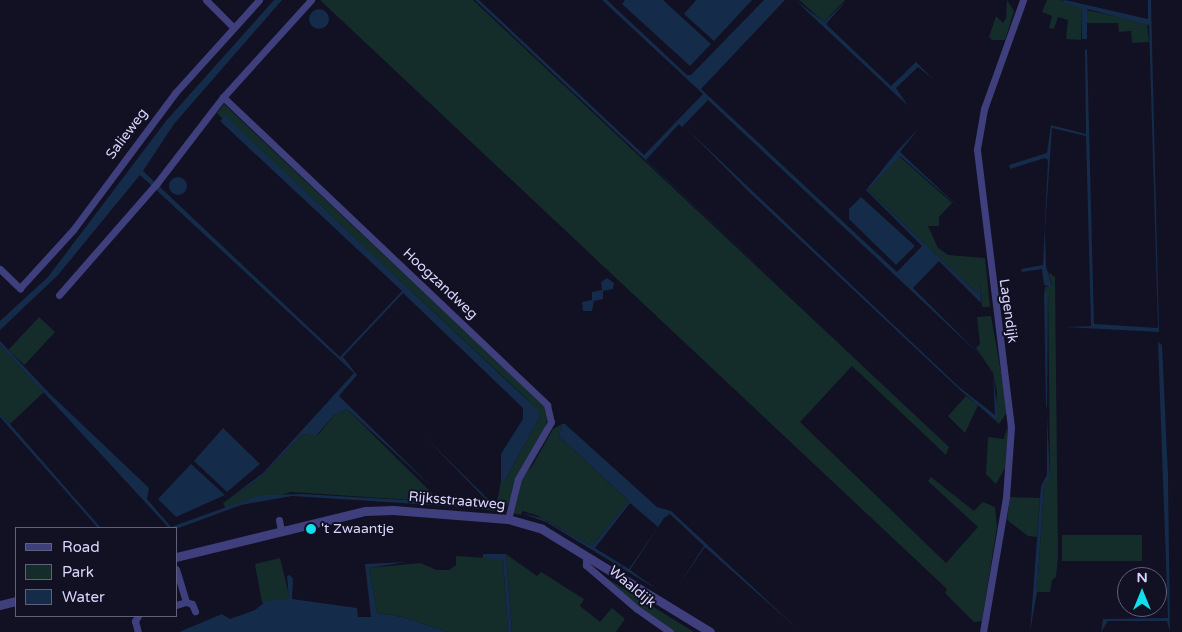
<!DOCTYPE html>
<style>
body{margin:0}
#map{position:relative;width:1182px;height:632px;overflow:hidden;background:#121023;font-family:"Varela Round",sans-serif}
div>[style]{position:absolute}
.green>*{inset:0;background:#142c2a;transform-origin:0 0}
.water>*{inset:0;background:#142b49}
.round{border-radius:50%}
.minor>*{height:7px;margin:-3.5px;padding:0 3.5px;transform-origin:3.5px;border-radius:3.5px;background:#3f3f7e}
.tertiary>*{height:9px;margin:-4.5px;padding:0 4.5px;transform-origin:4.5px;border-radius:4.5px;background:#3f3f7e}
.dots>*{width:14px;height:14px;translate:-50% -50%;box-sizing:border-box;border:2px solid #121023;border-radius:50%}
span{translate:-50% -50%;white-space:nowrap;text-align:center;line-height:1.15;-webkit-text-stroke:4px #121023;paint-order:stroke}
.street-label{font-size:14px;color:#d8d5fc}
.poi-label{font-size:14px;color:#d8d5fc}
.left{translate:0 -50%;text-align:left}
.legend{position:absolute;left:15px;top:527px;width:162px;height:90px;box-sizing:border-box;background:#121023;border:1px solid #615f7a;margin:0;padding:6px 9px;list-style:none;font-size:15px;color:#d8d5fc}
.legend li{display:flex;align-items:center;gap:10px;height:25px}
.legend b{width:25px;border:1px solid #615f7a}
.north{position:absolute;left:1117px;top:567px;width:50px;height:50px;box-sizing:border-box;background:#121023;border:1px solid #615f7a;border-radius:50%;rotate:0deg;font-size:14px;font-weight:700;line-height:20px;text-align:center;color:#d8d5fc}
.north::after{content:'';display:block;margin:auto;width:18px;height:22px;background:#12dfeb;clip-path:polygon(50% 0,100% 100%,50% 72%,0 100%)}
</style>
<div id="map">
<div class="green">
<div style="clip-path:polygon(320px 0,473px 0,949px 447px,946px 455px,852px 366px,800px 422px,946px 563px,978px 527px,928px 481px,931px 477px,974px 511px,983px 502px,995px 507px,997px 527px,982px 621px,974px 622px,945px 593px,947px 589px)"></div>
<div style="clip-path:polygon(799px 0,845px 0,824px 22px)"></div>
<div style="clip-path:polygon(1007px 0,1014px 11px,1005px 40px,992px 40px,989px 37px,996px 16px,1003px 23px,1006px 18px)"></div>
<div style="clip-path:polygon(1047px 0,1060px 0,1082px 8px,1081px 40px,1066px 39px,1068px 20px,1058px 17px,1054px 29px,1049px 28px,1052px 16px,1042px 12px)"></div>
<div style="clip-path:polygon(1086px 10px,1147px 23px,1149px 42px,1132px 43px,1131px 31px,1119px 32px,1118px 23px,1087px 23px)"></div>
<div style="clip-path:polygon(224px 104px,544px 406px,547px 419px,545px 428px,504px 512px,470px 508px,496px 507px,501px 481px,504px 482px,539px 418px,527px 399px,225px 117px,223px 119px,217px 113px)"></div>
<div style="clip-path:polygon(899px 156px,952px 203px,939px 217px,939px 226px,928px 226px,938px 248px,948px 255px,985px 258px,990px 307px,982px 307px,980px 284px,979px 295px,868px 190px)"></div>
<div style="clip-path:polygon(1048px 272px,1055px 277px,1058px 557px,1056px 577px,1052px 580px,1050px 592px,1037px 592px,1044px 485px,1050px 473px,1048px 294px,1044px 293px,1045px 287px,1052px 285px)"></div>
<div style="clip-path:polygon(991px 316px,1008px 411px,999px 424px,995px 420px,997px 392px,993px 373px,976px 348px,980px 344px,977px 317px)"></div>
<div style="left:39px;top:317px;width:22px;height:45px;rotate:43deg"></div>
<div style="clip-path:polygon(0 345px,44px 392px,10px 424px,0 413px)"></div>
<div style="clip-path:polygon(966px 396px,978px 405px,965px 433px,948px 416px)"></div>
<div style="clip-path:polygon(347px 409px,441px 502px,291px 492px,226px 509px,223px 503px,258px 480px,303px 434px,318px 435px,334px 415px)"></div>
<div style="clip-path:polygon(562px 424px,559px 436px,629px 501px,592px 546px,536px 515px,522px 511px,521px 515px,512px 513px,522px 477px,532px 466px,553px 429px)"></div>
<div style="clip-path:polygon(1008px 424px,1005px 468px,996px 484px,986px 474px,988px 437px,1004px 439px)"></div>
<div style="clip-path:polygon(1010px 497px,1040px 498px,1037px 537px,1028px 536px,1007px 520px)"></div>
<div style="left:1142px;top:535px;width:26px;height:80px;rotate:90deg"></div>
<div style="clip-path:polygon(506px 554px,537px 576px,541px 572px,584px 599px,580px 606px,600px 622px,612px 608px,625px 619px,616px 632px,512px 632px)"></div>
<div style="clip-path:polygon(456px 556px,503px 559px,508px 632px,447px 632px,403px 617px,377px 613px,369px 568px,420px 563px,437px 570px,449px 570px,456px 565px)"></div>
<div style="clip-path:polygon(280px 558px,290px 599px,262px 603px,255px 564px)"></div>
<div style="clip-path:polygon(600px 574px,694px 632px,672px 632px,645px 613px)"></div>
</div>
<div class="water">
<div style="clip-path:polygon(274px 0,282px 0,174px 124px,143px 171px,340px 357px,402px 291px,220px 121px,225px 116px,538px 410px,539px 418px,504px 482px,501px 481px,501px 454px,523px 419px,523px 408px,403px 293px,343px 357px,357px 375px,339px 396px,433px 488px,347px 409px,334px 415px,316px 436px,303px 434px,258px 480px,223px 503px,263px 473px,354px 373px,140px 175px,58px 275px,0 330px,0 321px,48px 277px,166px 121px)"></div>
<div style="clip-path:polygon(475px 0,479px 0,644px 155px,703px 94px,602px 0,607px 0,687px 75px,691px 75px,764px 0,785px 0,701px 89px,897px 272px,922px 246px,866px 190px,898px 150px,919px 128px,900px 152px,962px 210px,900px 156px,868px 190px,978px 294px,980px 283px,981px 303px,939px 261px,913px 288px,982px 357px,708px 100px,682px 127px,679px 124px,646px 160px,950px 446px)"></div>
<div style="clip-path:polygon(625px 0,663px 0,711px 44px,690px 66px,622px 4px)"></div>
<div style="clip-path:polygon(696px 0,752px 0,714px 41px,684px 14px)"></div>
<div style="clip-path:polygon(795px 0,824px 22px,847px 0,826px 24px,891px 86px,916px 62px,933px 79px,918px 67px,896px 88px,908px 106px)"></div>
<div style="clip-path:polygon(1065px 0,1148px 19px,1148px 0,1151px 0,1159px 332px,1064px 327px,1091px 326px,1086px 136px,1052px 128px,1045px 230px,1046px 266px,1052px 287px,1044px 285px,1042px 269px,1022px 272px,1021px 269px,1043px 265px,1048px 160px,1045px 158px,1010px 169px,1009px 165px,1047px 153px,1051px 125px,1086px 134px,1085px 50px,1087px 49px,1094px 324px,1158px 328px,1149px 25px,1087px 9px,1087px 39px,1082px 39px,1082px 9px,1060px 1px)"></div>
<div class="round" style="left:309px;top:9px;width:20px;height:20px"></div>
<div style="clip-path:polygon(686px 128px,959px 387px,995px 415px,993px 373px,998px 418px,995px 420px,959px 389px,749px 192px)"></div>
<div class="round" style="left:169px;top:177px;width:18px;height:18px"></div>
<div style="clip-path:polygon(861px 197px,915px 246px,896px 265px,849px 219px,849px 209px)"></div>
<div style="clip-path:polygon(607px 278px,614px 283px,613px 289px,603px 291px,603px 299px,594px 301px,592px 311px,583px 311px,582px 302px,592px 300px,592px 292px,602px 290px,601px 282px)"></div>
<div style="clip-path:polygon(1044px 293px,1048px 293px,1047px 408px,1046px 406px)"></div>
<div style="clip-path:polygon(0 341px,49px 393px,149px 488px,147px 499px,171px 527px,260px 495px,303px 494px,491px 505px,422px 434px,496px 507px,463px 507px,292px 496px,241px 505px,176px 529px,169px 528px,0 345px)"></div>
<div style="clip-path:polygon(1158px 342px,1162px 345px,1168px 475px,1170px 632px,1167px 621px,1108px 621px,1101px 632px,1103px 619px,1168px 618px)"></div>
<div style="clip-path:polygon(0 413px,10px 424px,101px 528px,98px 528px,0 417px)"></div>
<div style="clip-path:polygon(1047px 416px,1050px 476px,1044px 485px,1037px 592px,1030px 632px,1041px 486px,1047px 475px)"></div>
<div style="clip-path:polygon(evenodd,562px 424px,565px 424px,657px 507px,671px 511px,801px 632px,705px 547px,678px 586px,704px 546px,670px 514px,664px 518px,630px 570px,658px 590px,546px 522px,521px 513px,541px 518px,592px 546px,629px 501px,559px 436px,562px 424px,630px 503px,658px 527px,629px 569px,595px 548px,630px 503px)"></div>
<div style="clip-path:polygon(223px 428px,260px 464px,227px 492px,194px 461px)"></div>
<div style="clip-path:polygon(191px 464px,225px 495px,176px 517px,158px 499px)"></div>
<div style="clip-path:polygon(483px 554px,506px 554px,512px 632px,508px 632px,503px 560px,483px 558px)"></div>
<div style="clip-path:polygon(406px 562px,369px 568px,377px 613px,403px 617px,447px 632px,179px 632px,222px 614px,230px 619px,255px 610px,266px 601px,289px 599px,287px 576px,290px 575px,293px 579px,292px 599px,357px 608px,358px 617px,371px 617px,365px 564px)"></div>
</div>
<div class="minor">
<div style="left:206px;top:0;width:38px;rotate:45deg"></div>
<div style="left:311px;top:0;width:131px;rotate:132.2deg"></div>
<div style="left:223px;top:97px;width:447px;rotate:43.5deg"></div>
<div style="left:547px;top:405px;width:17px;rotate:77deg"></div>
<div style="left:551px;top:422px;width:66px;rotate:120.1deg"></div>
<div style="left:518px;top:479px;width:41px;rotate:104deg"></div>
<div style="left:0;top:269px;width:28px;rotate:44deg"></div>
<div style="left:20px;top:288px;width:79px;rotate:-47.6deg"></div>
<div style="left:73px;top:230px;width:171px;rotate:-53.3deg"></div>
<div style="left:175px;top:93px;width:125px;rotate:-47.9deg"></div>
<div style="left:59px;top:295px;width:149px;rotate:-48.8deg"></div>
<div style="left:157px;top:183px;width:108px;rotate:-52.5deg"></div>
<div style="left:279px;top:520px;width:10px;rotate:79deg"></div>
<div style="left:586px;top:556px;width:9px;rotate:90deg"></div>
<div style="left:586px;top:565px;width:67px;rotate:40.8deg"></div>
<div style="left:637px;top:609px;width:40px;rotate:34.9deg"></div>
<div style="left:176px;top:569px;width:34px;rotate:73deg"></div>
<div style="left:186px;top:602px;width:10px;rotate:163deg"></div>
<div style="left:186px;top:602px;width:6px;rotate:18deg"></div>
<div style="left:192px;top:604px;width:8px;rotate:67deg"></div>
<div style="left:138px;top:616px;width:6px;rotate:121deg"></div>
<div style="left:135px;top:621px;width:11px;rotate:75deg"></div>
<div style="left:983px;top:632px;width:137px;rotate:-80.3deg"></div>
<div style="left:1006px;top:497px;width:70px;rotate:-85.9deg"></div>
<div style="left:1011px;top:427px;width:280px;rotate:-97deg"></div>
<div style="left:977px;top:149px;width:41px;rotate:-80.1deg"></div>
<div style="left:984px;top:109px;width:116px;rotate:-70.3deg"></div>
</div>
<div class="tertiary">
<div style="left:176px;top:557px;width:195px;rotate:-13.7deg"></div>
<div style="left:365px;top:511px;width:28px;rotate:-2deg"></div>
<div style="left:393px;top:510px;width:115px;rotate:4.5deg"></div>
<div style="left:508px;top:519px;width:35px;rotate:16deg"></div>
<div style="left:542px;top:529px;width:197px;rotate:31.5deg"></div>
<div style="left:0;top:605px;width:16px;rotate:-14deg"></div>
</div>
<div class="dots">
<div style="left:311px;top:529px;background:#12dfeb"></div>
</div>
<div class="street-label">
<span style="left:127px;top:134px;rotate:-53deg">Salieweg</span>
<span style="left:440px;top:284px;rotate:43deg">Hoogzandweg</span>
<span style="left:1008px;top:311px;rotate:82deg">Lagendijk</span>
<span style="left:457px;top:501px;rotate:5deg">Rijksstraatweg</span>
<span style="left:632px;top:587px;rotate:40deg">Waaldijk</span>
</div>
<div class="poi-label">
<span class="left" style="left:321px;top:529px">'t Zwaantje</span>
</div>
<ul class="legend">
<li><b style="height:6px;background:#3f3f7e"></b>Road</li>
<li><b style="height:14px;background:#142c2a"></b>Park</li>
<li><b style="height:14px;background:#142b49"></b>Water</li>
</ul>
<div class="north">N</div>
</div>
